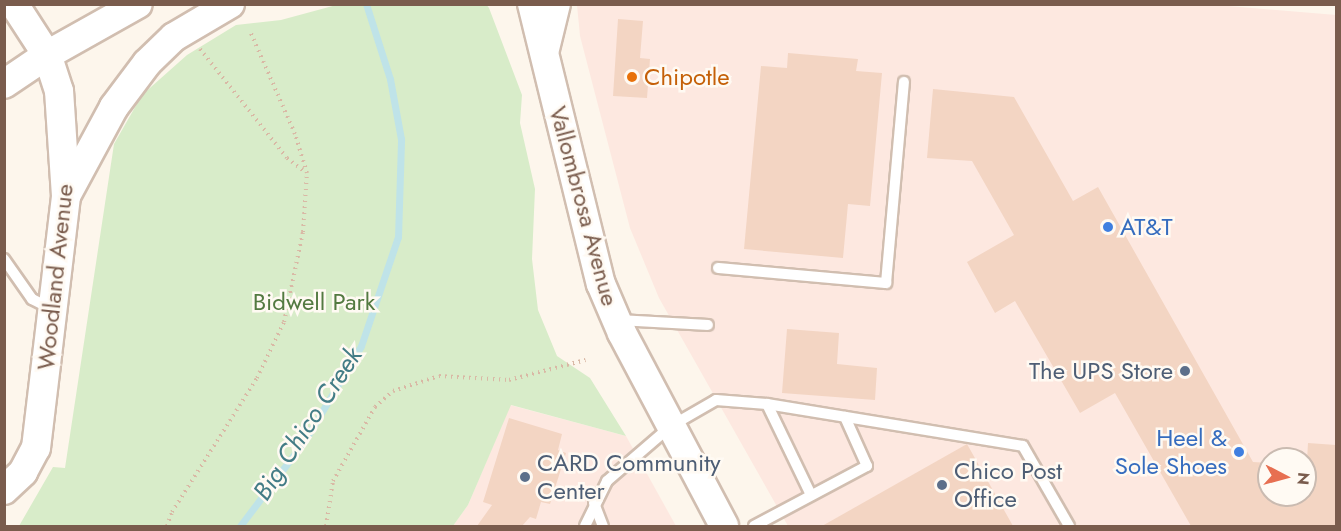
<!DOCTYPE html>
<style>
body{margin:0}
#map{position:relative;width:1341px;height:531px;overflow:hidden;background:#fdf6ec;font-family:Jost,sans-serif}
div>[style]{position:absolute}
.commercial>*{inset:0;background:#fde8e0}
.green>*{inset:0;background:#d8ecc9}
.stream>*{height:7px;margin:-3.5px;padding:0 3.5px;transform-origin:3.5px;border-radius:3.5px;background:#bfe3e8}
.building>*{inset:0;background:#f3d5c3}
.path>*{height:4px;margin-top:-2px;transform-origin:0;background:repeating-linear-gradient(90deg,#d9b8a5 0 1.5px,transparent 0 6px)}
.roads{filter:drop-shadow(2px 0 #d1beb0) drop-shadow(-2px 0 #d1beb0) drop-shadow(0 2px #d1beb0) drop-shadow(0 -2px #d1beb0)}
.lane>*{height:10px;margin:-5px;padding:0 5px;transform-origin:5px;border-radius:5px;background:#fff}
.secondary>*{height:28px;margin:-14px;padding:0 14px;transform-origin:14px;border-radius:14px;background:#fff}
.dots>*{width:16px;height:16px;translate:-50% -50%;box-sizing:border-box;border:3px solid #fffaf3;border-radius:50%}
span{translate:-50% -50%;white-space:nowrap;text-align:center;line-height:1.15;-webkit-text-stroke:5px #fffaf3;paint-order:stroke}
.food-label{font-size:24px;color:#c56008}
.left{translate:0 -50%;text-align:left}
.street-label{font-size:24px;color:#7a5c4d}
.shop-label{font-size:24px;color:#366cbe}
.right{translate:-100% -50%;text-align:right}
.park-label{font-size:24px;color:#537a41}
.service-label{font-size:24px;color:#4e5e75}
.water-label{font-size:26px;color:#437c86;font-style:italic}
.frame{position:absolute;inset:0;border:6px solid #7a5c4d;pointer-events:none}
.north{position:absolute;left:1257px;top:447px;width:60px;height:60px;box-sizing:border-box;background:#fffaf3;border:2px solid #cabbb1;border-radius:50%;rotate:96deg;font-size:16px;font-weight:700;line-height:24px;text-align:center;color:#7a5c4d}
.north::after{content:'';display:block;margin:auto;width:21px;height:27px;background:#e76f51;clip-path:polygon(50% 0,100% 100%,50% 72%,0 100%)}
</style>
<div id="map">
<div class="commercial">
<div style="clip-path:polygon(evenodd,1205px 4px,1336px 15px,1336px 526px,788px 526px,659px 298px,630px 228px,580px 36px,577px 5px,1205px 4px,1269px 459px,1305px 459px,1305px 495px,1269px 495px,1269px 459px)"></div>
<div style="clip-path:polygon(510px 405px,626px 436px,676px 526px,453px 526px,468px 505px)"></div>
</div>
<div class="green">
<div style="clip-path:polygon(340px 4px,486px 4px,489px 8px,522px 95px,520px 123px,535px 189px,532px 259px,538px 310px,557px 356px,590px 378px,626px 436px,511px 405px,468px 505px,453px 526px,19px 526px,53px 467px,65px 468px,114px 144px,142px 95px,187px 55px,236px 25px,281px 20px)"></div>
</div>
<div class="stream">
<div style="left:240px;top:526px;width:108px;rotate:-52.9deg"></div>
<div style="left:305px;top:440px;width:109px;rotate:-59.2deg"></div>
<div style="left:361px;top:346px;width:115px;rotate:-71.3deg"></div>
<div style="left:398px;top:237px;width:98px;rotate:-88.2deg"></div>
<div style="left:401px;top:139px;width:61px;rotate:-100.4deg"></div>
<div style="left:390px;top:79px;width:79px;rotate:-107.7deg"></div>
</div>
<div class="building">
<div style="clip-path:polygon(618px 19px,643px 21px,640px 58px,650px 59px,647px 98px,613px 96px)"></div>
<div style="clip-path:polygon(788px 53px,858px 59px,856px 71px,882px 73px,870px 206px,848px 204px,843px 258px,744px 249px,761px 66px,787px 68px)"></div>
<div style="clip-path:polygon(933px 89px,1014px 97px,1073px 201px,1098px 187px,1253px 462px,1269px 463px,1269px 495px,1305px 495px,1308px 443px,1336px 445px,1336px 526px,1191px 526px,1115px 393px,1080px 413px,1015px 301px,995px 313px,967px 262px,1014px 235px,972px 161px,927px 158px)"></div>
<div style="clip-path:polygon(787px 329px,839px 333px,837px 364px,877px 368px,875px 400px,782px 393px)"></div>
<div style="clip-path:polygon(509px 418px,562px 434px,558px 450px,566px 453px,550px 504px,541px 502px,536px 519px,530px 517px,522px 526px,477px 526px,492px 505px,483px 502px)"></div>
<div style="clip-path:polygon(967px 444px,1013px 526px,822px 526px)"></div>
</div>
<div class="path">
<div style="left:200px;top:49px;width:139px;rotate:51.4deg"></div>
<div style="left:287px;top:158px;width:24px;rotate:38deg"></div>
<div style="left:167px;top:526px;width:15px;rotate:-70deg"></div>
<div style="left:172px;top:512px;width:159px;rotate:-57.6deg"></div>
<div style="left:257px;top:378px;width:62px;rotate:-64.3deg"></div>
<div style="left:284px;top:322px;width:92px;rotate:-78.1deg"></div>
<div style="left:303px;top:232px;width:59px;rotate:-86.1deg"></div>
<div style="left:307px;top:173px;width:41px;rotate:-107.1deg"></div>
<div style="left:295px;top:134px;width:112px;rotate:-113.6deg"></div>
<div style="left:326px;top:526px;width:46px;rotate:-81.2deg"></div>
<div style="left:333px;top:481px;width:85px;rotate:-60.4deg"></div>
<div style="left:375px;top:407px;width:24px;rotate:-42deg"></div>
<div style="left:393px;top:391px;width:48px;rotate:-18.1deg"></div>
<div style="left:439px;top:376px;width:70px;rotate:3.3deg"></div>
<div style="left:509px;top:380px;width:79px;rotate:-14.7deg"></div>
</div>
<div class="roads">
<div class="lane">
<div style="left:4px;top:259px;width:49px;rotate:55deg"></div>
<div style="left:32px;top:299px;width:20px;rotate:27deg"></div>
<div style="left:718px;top:268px;width:169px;rotate:5.1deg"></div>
<div style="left:886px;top:283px;width:202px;rotate:-84.9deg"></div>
<div style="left:619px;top:320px;width:89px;rotate:3.2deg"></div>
<div style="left:767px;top:404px;width:101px;rotate:64.2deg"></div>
<div style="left:594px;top:503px;width:25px;rotate:69deg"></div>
<div style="left:585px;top:526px;width:50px;rotate:-63.9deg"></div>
<div style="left:607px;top:481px;width:84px;rotate:-40.7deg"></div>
<div style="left:671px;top:426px;width:52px;rotate:-30deg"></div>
<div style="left:716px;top:400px;width:51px;rotate:4.5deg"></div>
<div style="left:767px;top:404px;width:259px;rotate:9.3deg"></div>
<div style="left:1023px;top:446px;width:92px;rotate:60.1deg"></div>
<div style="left:754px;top:526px;width:128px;rotate:-28deg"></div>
<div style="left:867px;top:466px;width:54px;rotate:-114.2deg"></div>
</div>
<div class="secondary">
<div style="left:532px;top:4px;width:288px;rotate:76.2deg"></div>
<div style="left:601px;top:284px;width:53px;rotate:66.8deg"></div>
<div style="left:622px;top:333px;width:218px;rotate:62.1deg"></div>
<div style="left:545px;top:49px;width:46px;rotate:-76.3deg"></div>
<div style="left:4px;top:84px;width:52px;rotate:-34deg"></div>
<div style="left:47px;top:55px;width:104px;rotate:-29.3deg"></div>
<div style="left:67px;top:194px;width:99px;rotate:-61.6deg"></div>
<div style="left:114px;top:107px;width:55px;rotate:-53.1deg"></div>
<div style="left:147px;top:63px;width:37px;rotate:-44deg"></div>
<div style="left:174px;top:37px;width:65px;rotate:-30.5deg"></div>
<div style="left:4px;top:490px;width:26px;rotate:-43deg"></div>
<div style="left:23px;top:472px;width:27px;rotate:-62deg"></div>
<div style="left:36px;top:448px;width:254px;rotate:-83.2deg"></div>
<div style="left:66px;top:196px;width:105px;rotate:-93.8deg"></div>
<div style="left:59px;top:91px;width:38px;rotate:-108deg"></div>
<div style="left:47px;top:55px;width:61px;rotate:-122.9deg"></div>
</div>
</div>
<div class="dots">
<div style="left:632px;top:77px;background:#e8710a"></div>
<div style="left:1108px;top:227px;background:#3f7fe0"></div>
<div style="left:1185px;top:371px;background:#5c6f8a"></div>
<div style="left:1239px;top:452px;background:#3f7fe0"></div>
<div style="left:525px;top:477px;background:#5c6f8a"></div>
<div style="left:942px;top:485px;background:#5c6f8a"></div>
</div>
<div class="food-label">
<span class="left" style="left:644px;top:77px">Chipotle</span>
</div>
<div class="street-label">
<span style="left:584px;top:206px;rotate:75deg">Vallombrosa Avenue</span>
<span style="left:55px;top:277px;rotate:-84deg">Woodland Avenue</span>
</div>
<div class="shop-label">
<span class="left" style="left:1120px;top:227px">AT&amp;T</span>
<span class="right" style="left:1227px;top:452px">Heel &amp;<br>Sole Shoes</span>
</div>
<div class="park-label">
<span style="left:314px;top:302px">Bidwell Park</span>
</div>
<div class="service-label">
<span class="right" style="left:1173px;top:371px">The UPS Store</span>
<span class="left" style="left:537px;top:477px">CARD Community<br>Center</span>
<span class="left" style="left:954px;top:485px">Chico Post<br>Office</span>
</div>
<div class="water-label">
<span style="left:308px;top:424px;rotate:-57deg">Big Chico Creek</span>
</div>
<div class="frame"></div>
<div class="north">N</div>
</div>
